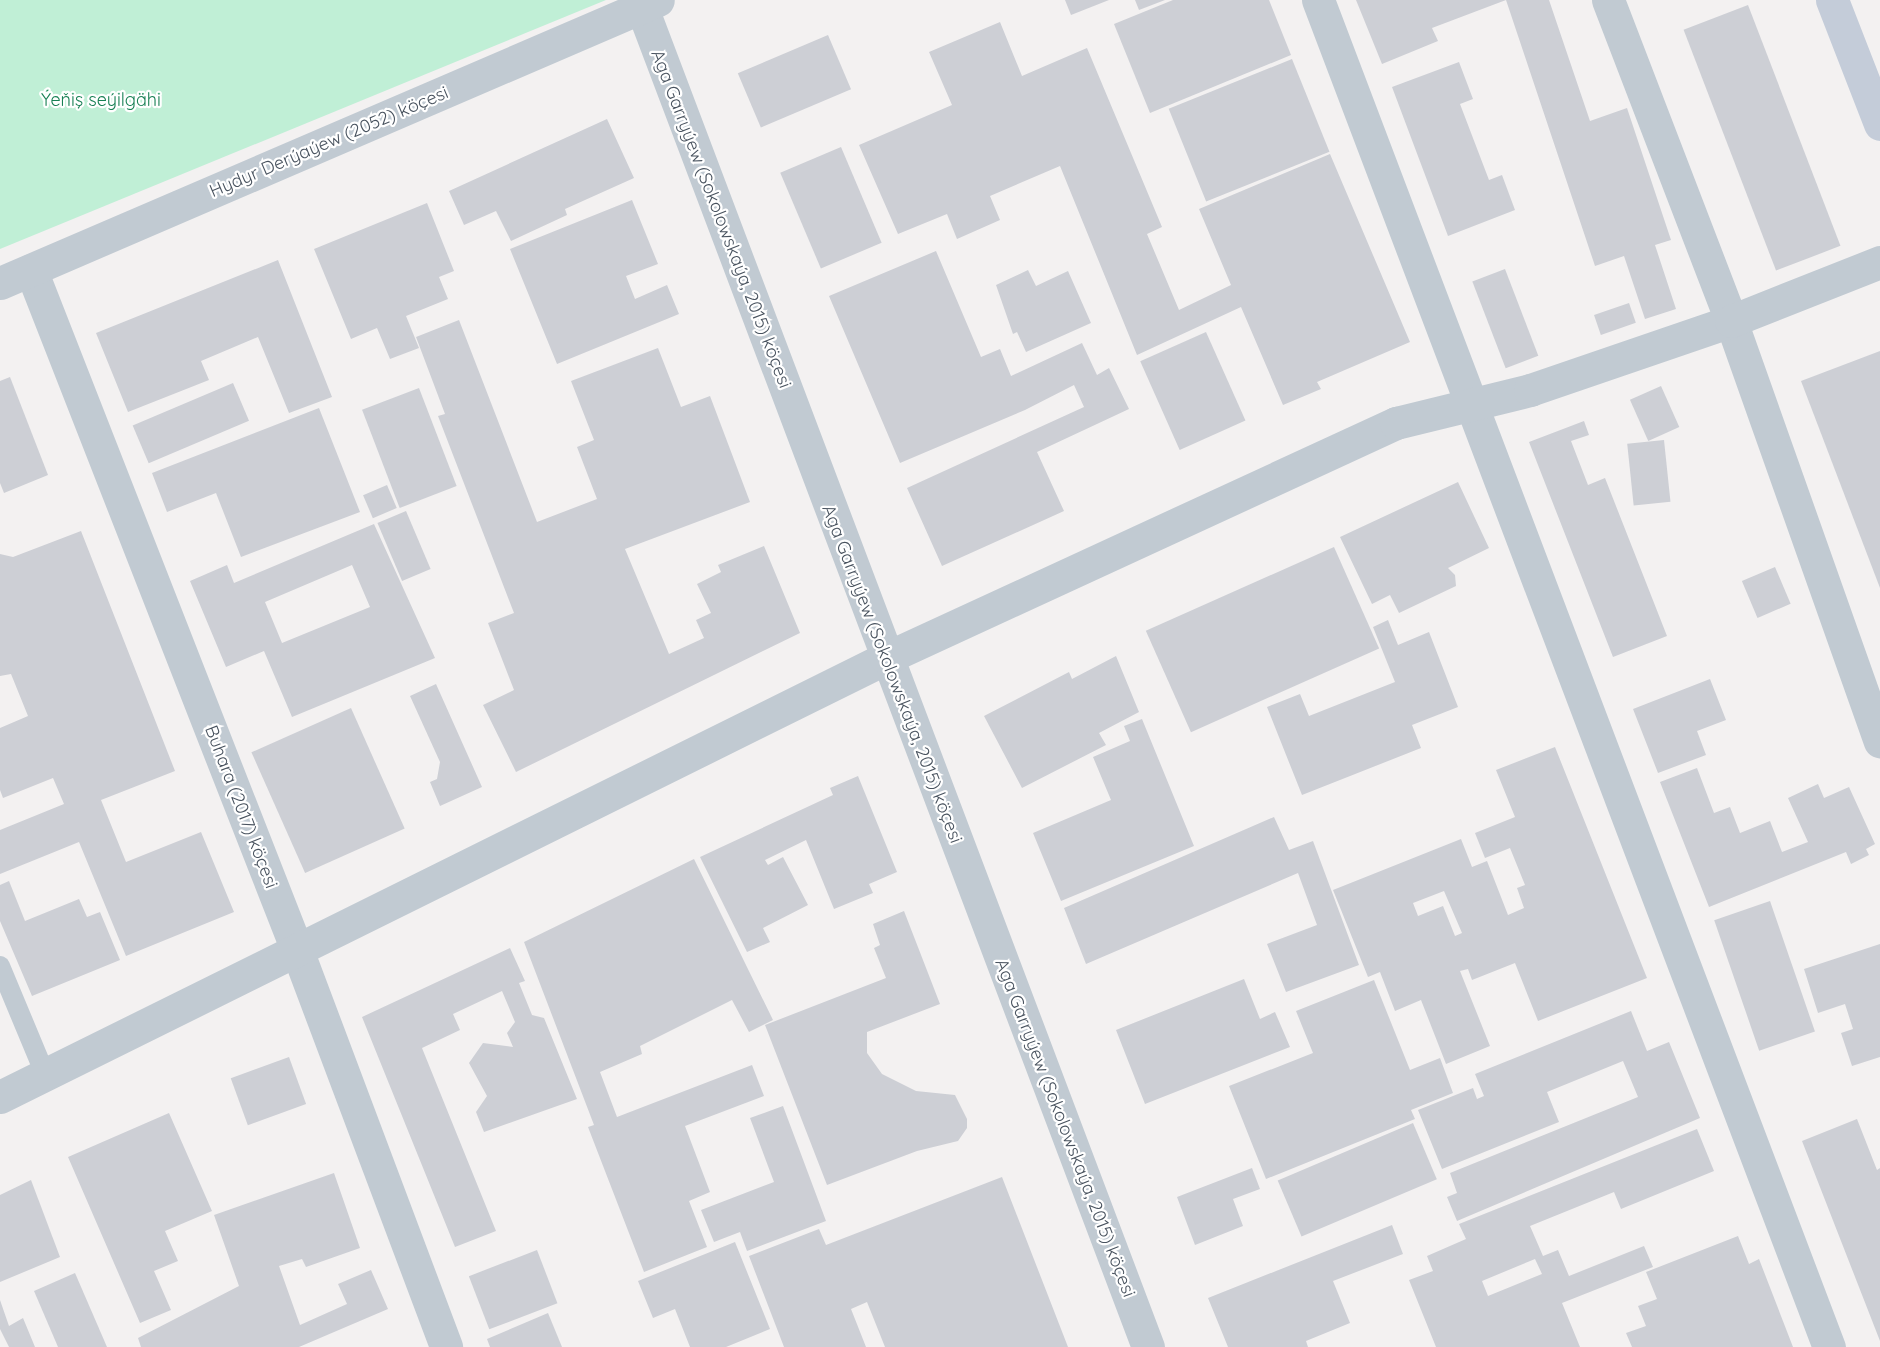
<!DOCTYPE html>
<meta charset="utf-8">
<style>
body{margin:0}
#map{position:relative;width:1880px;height:1347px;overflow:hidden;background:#f3f1f1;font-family:Quicksand,sans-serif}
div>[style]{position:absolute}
.green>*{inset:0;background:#c0efd6}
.building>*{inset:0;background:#cdcfd5;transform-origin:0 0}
.lane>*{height:20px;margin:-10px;padding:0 10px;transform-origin:10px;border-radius:10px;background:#c1cad2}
.street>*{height:33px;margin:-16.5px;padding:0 16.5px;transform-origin:16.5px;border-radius:16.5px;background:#c1cad2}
.secondary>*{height:33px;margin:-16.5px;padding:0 16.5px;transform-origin:16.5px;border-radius:16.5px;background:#c4ccd9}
span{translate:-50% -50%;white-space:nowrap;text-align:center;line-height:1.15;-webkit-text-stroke:4.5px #fff;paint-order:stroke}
.park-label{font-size:18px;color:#188054}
.street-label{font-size:18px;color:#48525e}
</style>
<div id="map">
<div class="green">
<div style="clip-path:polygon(0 0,606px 0,0 249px)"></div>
</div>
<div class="building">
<div style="clip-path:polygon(1065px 0,1109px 0,1071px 15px)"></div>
<div style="clip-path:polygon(1135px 0,1165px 0,1139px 10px)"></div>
<div style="clip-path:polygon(1173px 0,1269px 0,1291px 55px,1150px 113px,1114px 24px)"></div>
<div style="clip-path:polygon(1356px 0,1549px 0,1590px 121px,1627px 108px,1671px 240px,1655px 245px,1676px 309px,1645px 319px,1624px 256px,1595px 266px,1506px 0,1432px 28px,1438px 41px,1382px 64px)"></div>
<div style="left:1748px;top:5px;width:258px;height:69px;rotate:69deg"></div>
<div style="clip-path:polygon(1000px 22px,1022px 76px,1087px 48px,1162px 227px,1147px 234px,1179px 310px,1231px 285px,1199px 209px,1330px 154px,1410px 342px,1317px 382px,1321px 389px,1283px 405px,1241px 307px,1137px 355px,1060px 166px,990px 196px,1000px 220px,957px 239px,947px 214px,898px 234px,859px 145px,952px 105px,929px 52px)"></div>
<div style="left:828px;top:35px;width:59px;height:98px;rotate:67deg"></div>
<div style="left:1292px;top:59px;width:100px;height:133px;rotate:68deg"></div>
<div style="clip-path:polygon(1459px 62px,1473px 99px,1460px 104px,1489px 180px,1502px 175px,1515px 210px,1448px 236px,1392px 87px)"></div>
<div style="clip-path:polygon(607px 119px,634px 178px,565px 209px,567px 215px,511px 241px,496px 211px,464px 225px,449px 191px)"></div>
<div style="left:841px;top:147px;width:104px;height:66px;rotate:67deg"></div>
<div style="clip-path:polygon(632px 200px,658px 264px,626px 276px,635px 299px,667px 285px,679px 314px,557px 364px,510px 249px)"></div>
<div style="clip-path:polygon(427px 203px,454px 271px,439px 277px,448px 299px,406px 316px,419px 348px,390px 359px,377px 328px,351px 339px,314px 249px)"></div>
<div style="clip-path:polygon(936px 251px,981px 357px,1000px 349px,1011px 376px,1082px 343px,1097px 375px,1109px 368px,1129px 409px,1037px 452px,1064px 511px,942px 566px,907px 488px,1084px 407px,1074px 385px,1025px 410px,900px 463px,829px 296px)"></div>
<div style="clip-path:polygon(278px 260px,332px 397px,289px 413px,258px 337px,201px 361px,209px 380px,128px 412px,96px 333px)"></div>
<div style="left:1505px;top:269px;width:93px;height:35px;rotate:69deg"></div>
<div style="clip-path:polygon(1028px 270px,1036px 286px,1068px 271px,1091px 323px,1026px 352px,1017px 332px,1013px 334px,996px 285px)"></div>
<div style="left:1629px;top:303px;width:21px;height:37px;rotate:71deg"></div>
<div style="clip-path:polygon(459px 320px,537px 522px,597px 499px,577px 447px,594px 440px,571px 381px,658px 348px,681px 407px,710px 396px,750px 502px,625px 549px,669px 654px,704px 638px,696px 620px,711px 613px,697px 584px,721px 572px,718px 565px,764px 546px,800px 633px,516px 772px,483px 705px,514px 690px,488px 623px,514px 613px,438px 416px,445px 414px,416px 337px)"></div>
<div style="left:1206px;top:332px;width:97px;height:72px;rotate:66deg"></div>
<div style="clip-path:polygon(1880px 351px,1880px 588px,1801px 381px)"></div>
<div style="clip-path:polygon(10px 377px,48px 475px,4px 493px,0 483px,0 381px)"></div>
<div style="left:233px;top:383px;width:41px;height:109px;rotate:67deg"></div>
<div style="left:1661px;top:386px;width:45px;height:34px;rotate:66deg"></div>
<div style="left:419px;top:388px;width:105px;height:61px;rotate:69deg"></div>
<div style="clip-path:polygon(319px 408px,360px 512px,241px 557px,216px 493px,167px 512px,152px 473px)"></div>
<div style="clip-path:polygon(1584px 421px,1589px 435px,1571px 441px,1588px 485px,1605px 478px,1667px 636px,1613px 657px,1529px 442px)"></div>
<div style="left:1664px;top:440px;width:62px;height:37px;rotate:84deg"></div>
<div style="clip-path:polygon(1458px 482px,1489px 548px,1448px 568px,1455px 575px,1456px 586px,1399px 613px,1390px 595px,1372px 604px,1340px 537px)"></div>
<div style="left:387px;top:485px;width:25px;height:26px;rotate:67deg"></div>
<div style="left:406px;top:511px;width:63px;height:31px;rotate:67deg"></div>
<div style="clip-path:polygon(evenodd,374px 524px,435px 658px,292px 717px,264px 651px,226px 667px,190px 581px,227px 565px,234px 583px,374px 524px,352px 565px,370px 607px,282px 643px,265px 602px,352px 565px)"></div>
<div style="clip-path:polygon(81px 531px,175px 771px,101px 800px,126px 862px,201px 832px,234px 912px,126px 956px,79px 842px,0 874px,0 830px,64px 804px,53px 778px,3px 798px,0 790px,0 728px,28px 716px,11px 674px,0 676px,0 554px,13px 557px)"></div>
<div style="left:1334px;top:547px;width:111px;height:206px;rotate:66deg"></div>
<div style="left:1775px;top:567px;width:40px;height:36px;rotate:67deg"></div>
<div style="clip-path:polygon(1388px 620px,1398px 645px,1429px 632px,1458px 707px,1412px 725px,1421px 748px,1302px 795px,1267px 707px,1300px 694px,1309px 716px,1395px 682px,1373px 627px)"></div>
<div style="clip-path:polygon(1116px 656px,1139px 712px,1099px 733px,1106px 745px,1022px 788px,984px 716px,1069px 672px,1072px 679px)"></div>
<div style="clip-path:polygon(1710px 679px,1726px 720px,1697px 731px,1706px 755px,1658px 773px,1633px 709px)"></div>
<div style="clip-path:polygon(436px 684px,482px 787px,440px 806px,430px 782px,437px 779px,440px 762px,410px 696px)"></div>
<div style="left:351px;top:708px;width:132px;height:109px;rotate:66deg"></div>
<div style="clip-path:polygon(1142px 719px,1194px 846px,1061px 901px,1033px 833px,1111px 800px,1093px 757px,1130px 741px,1124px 726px)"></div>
<div style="clip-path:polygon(evenodd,1555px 747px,1647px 978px,1538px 1021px,1515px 963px,1472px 980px,1468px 969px,1460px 971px,1490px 1046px,1446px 1064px,1421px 1000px,1395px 1011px,1380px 972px,1368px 977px,1333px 890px,1461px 839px,1472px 867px,1487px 861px,1508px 915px,1524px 908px,1517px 888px,1525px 885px,1510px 848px,1485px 858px,1475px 833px,1515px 817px,1496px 770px,1555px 747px,1444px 891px,1462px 933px,1455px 936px,1443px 906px,1418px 916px,1413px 903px,1444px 891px)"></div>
<div style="clip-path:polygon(1697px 768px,1714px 813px,1730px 807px,1740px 833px,1770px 821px,1782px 852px,1808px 842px,1788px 798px,1818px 784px,1824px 798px,1849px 787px,1875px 844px,1866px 849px,1869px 855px,1851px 864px,1846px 852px,1709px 907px,1660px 782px)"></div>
<div style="clip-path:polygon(858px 776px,897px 872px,869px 884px,873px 893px,834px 909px,806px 840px,765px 860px,768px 865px,783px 857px,808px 905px,763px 928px,770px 942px,747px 952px,700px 857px,833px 795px,830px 788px)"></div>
<div style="clip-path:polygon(1274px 817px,1289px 850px,1313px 841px,1359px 965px,1286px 992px,1267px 944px,1317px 925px,1298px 873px,1086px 964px,1064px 908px)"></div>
<div style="clip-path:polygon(694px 859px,773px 1020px,749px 1032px,732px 1000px,640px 1046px,642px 1054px,600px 1072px,617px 1117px,752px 1065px,764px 1096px,685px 1126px,710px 1192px,689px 1201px,707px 1247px,644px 1272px,588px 1127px,594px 1125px,524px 942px)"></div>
<div style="clip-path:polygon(9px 881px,25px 921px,79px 899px,87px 917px,100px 912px,120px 960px,32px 996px,0 921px,0 885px)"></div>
<div style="left:1770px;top:901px;width:138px;height:59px;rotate:71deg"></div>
<div style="clip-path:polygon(904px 911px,940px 1004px,867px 1032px,867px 1053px,882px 1074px,916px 1091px,955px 1095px,967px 1119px,967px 1128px,958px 1141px,917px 1151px,827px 1185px,765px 1025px,886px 978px,874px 948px,880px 945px,873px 924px)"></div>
<div style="clip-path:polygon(1880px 944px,1880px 1057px,1852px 1066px,1841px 1033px,1853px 1029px,1845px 1004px,1818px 1013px,1804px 969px)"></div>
<div style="clip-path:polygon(510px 948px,525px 981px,519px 983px,532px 1015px,544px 1018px,577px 1099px,484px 1132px,476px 1112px,487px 1096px,469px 1063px,483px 1043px,513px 1047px,507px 1033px,515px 1022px,502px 991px,453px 1014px,460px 1030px,422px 1048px,496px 1231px,455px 1247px,362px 1017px)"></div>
<div style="clip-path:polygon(1244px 979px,1260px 1019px,1275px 1012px,1290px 1047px,1145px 1104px,1116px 1030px)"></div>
<div style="clip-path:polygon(1374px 980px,1410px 1070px,1440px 1058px,1453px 1093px,1411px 1110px,1415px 1119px,1266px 1179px,1229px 1086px,1313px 1053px,1296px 1011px)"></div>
<div style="clip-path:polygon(1631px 1011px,1647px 1051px,1669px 1042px,1700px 1118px,1457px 1221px,1447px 1197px,1457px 1193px,1450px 1173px,1638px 1097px,1623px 1061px,1547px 1092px,1559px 1122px,1442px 1169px,1418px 1110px,1473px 1088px,1477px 1099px,1484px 1096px,1475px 1074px)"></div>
<div style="left:289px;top:1057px;width:50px;height:62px;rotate:70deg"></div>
<div style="clip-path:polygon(783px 1106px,826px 1221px,747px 1251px,740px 1232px,714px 1242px,701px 1210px,774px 1182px,750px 1118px)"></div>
<div style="clip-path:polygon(169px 1113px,212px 1211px,165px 1231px,178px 1261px,154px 1271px,171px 1310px,140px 1323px,68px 1157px)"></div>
<div style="clip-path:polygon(1857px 1119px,1877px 1170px,1880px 1168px,1880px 1341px,1802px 1141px)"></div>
<div style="left:1413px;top:1123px;width:61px;height:147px;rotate:67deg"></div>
<div style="clip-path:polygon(evenodd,1697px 1129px,1714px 1171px,1621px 1209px,1614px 1192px,1530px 1226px,1543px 1256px,1558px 1250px,1569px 1276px,1644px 1246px,1653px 1267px,1562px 1303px,1580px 1347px,1436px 1347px,1409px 1280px,1433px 1271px,1427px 1256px,1466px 1239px,1459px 1224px,1697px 1129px,1535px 1259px,1542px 1274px,1488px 1296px,1482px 1281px,1535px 1259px)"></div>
<div style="clip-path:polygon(1252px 1168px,1260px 1189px,1233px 1199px,1243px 1226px,1195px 1245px,1177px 1197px)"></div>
<div style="clip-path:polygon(334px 1173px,360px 1248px,306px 1267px,302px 1259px,279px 1266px,300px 1325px,347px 1304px,338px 1284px,371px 1270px,388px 1309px,299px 1347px,141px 1347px,138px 1338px,239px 1286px,214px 1215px)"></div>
<div style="clip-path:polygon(1002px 1177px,1068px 1347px,885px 1347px,867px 1302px,851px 1309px,866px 1347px,784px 1347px,749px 1256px,819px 1229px,826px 1245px)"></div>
<div style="clip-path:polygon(31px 1180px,60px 1257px,0 1282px,0 1195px)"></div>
<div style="clip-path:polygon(1392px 1225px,1403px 1254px,1333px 1281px,1350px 1323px,1306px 1341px,1308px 1347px,1228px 1347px,1208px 1298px)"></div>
<div style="clip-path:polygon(1738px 1236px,1749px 1264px,1759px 1259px,1793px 1347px,1632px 1347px,1626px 1333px,1646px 1326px,1638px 1306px,1657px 1299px,1646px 1272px)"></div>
<div style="clip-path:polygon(735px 1242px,770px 1329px,726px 1347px,690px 1347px,675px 1309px,653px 1318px,638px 1281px)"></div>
<div style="left:537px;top:1250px;width:57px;height:73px;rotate:69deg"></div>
<div style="clip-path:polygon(75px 1273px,107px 1347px,58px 1347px,34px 1291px)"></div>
<div style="clip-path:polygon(0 1300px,9px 1326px,23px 1318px,35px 1347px,9px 1347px,0 1329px)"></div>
<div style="clip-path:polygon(548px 1313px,562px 1347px,490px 1347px,487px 1339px)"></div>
</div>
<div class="lane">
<div style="left:0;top:966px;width:117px;rotate:67.4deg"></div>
</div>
<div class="street">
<div style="left:639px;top:0;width:1440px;rotate:69.3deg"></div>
<div style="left:1318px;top:0;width:1441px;rotate:69.23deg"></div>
<div style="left:1608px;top:0;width:344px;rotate:69deg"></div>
<div style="left:1731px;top:321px;width:446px;rotate:70.5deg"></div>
<div style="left:31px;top:270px;width:730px;rotate:68.64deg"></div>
<div style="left:297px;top:950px;width:424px;rotate:69.4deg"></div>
<div style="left:0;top:283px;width:716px;rotate:-23.27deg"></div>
<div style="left:0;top:1097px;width:989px;rotate:-26.36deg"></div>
<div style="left:886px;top:658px;width:562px;rotate:-24.74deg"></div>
<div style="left:1396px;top:423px;width:138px;rotate:-13.8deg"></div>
<div style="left:1530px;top:390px;width:213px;rotate:-18.9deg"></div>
<div style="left:1731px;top:321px;width:160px;rotate:-21.6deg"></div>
</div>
<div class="secondary">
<div style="left:1832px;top:0;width:133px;rotate:68.8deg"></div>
</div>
<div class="park-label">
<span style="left:101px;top:100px">Ýeňiş seýilgähi</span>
</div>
<div class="street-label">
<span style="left:329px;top:142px;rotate:-23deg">Hydyr Derýaýew (2052) köçesi</span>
<span style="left:721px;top:219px;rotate:69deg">Aga Garryýew (Sokolowskaýa, 2015) köçesi</span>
<span style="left:892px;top:674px;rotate:69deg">Aga Garryýew (Sokolowskaýa, 2015) köçesi</span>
<span style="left:241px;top:807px;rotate:69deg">Buhara (2017) köçesi</span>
<span style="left:1065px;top:1128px;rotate:69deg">Aga Garryýew (Sokolowskaýa, 2015) köçesi</span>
</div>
</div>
